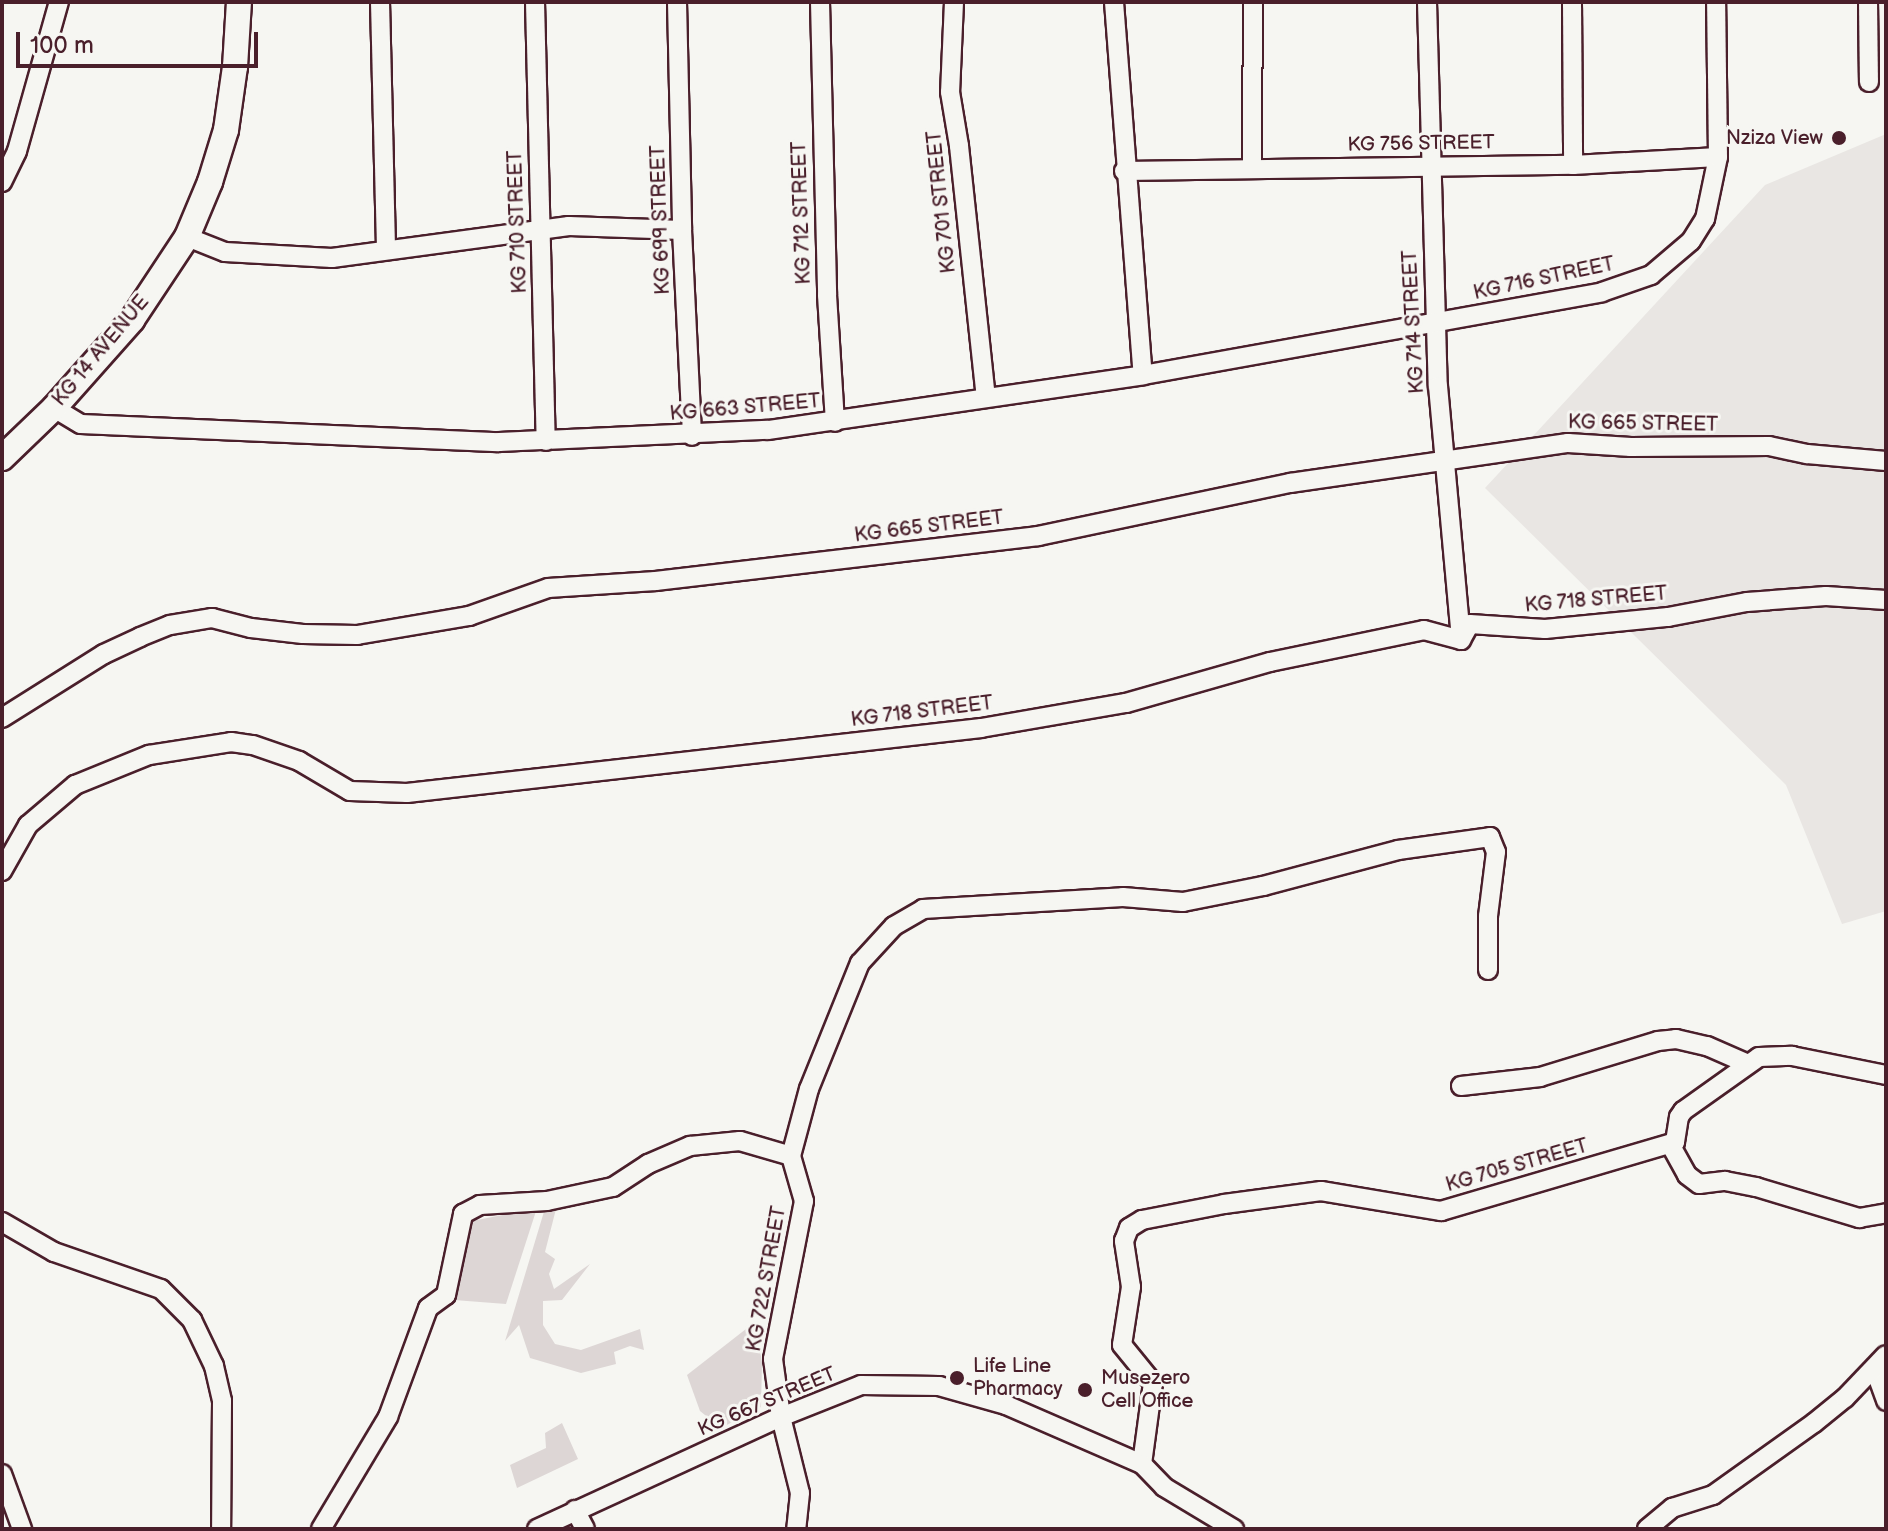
<!DOCTYPE html>
<style>
body{margin:0}
#map{position:relative;width:1888px;height:1531px;overflow:hidden;background:#f6f6f2;font-family:"Balsamiq Sans",sans-serif}
div>[style]{position:absolute}
.built>*{inset:0;background:#e9e6e3}
.green>*{inset:0;background:#ddd6d5}
.roads{filter:drop-shadow(2px 0 #4a1f2b) drop-shadow(-2px 0 #4a1f2b) drop-shadow(0 2px #4a1f2b) drop-shadow(0 -2px #4a1f2b)}
.minor>*{height:18px;margin:-9px;padding:0 9px;transform-origin:9px;border-radius:9px;background:#f6f6f2}
.major>*{height:24px;margin:-12px;padding:0 12px;transform-origin:12px;border-radius:12px;background:#f6f6f2}
.dots>*{width:22px;height:22px;translate:-50% -50%;box-sizing:border-box;border:4px solid #f6f6f2;border-radius:50%}
span{translate:-50% -50%;white-space:nowrap;text-align:center;line-height:1.15;-webkit-text-stroke:6px #f6f6f2;paint-order:stroke}
.poi-label{font-size:20px;color:#4a1f2b}
.right{translate:-100% -50%;text-align:right}
.left{translate:0 -50%;text-align:left}
.street-label{font-size:20px;color:#4a1f2b}
.frame{position:absolute;inset:0;border:4px solid #4a1f2b;pointer-events:none}
.scale{position:absolute;left:16px;top:32px;width:242px;height:36px;box-sizing:border-box;border:4px solid #4a1f2b;border-top:0;padding-left:10px;font-size:24px;line-height:28px;white-space:nowrap;color:#4a1f2b;-webkit-text-stroke:6px #f6f6f2;paint-order:stroke}
</style>
<div id="map">
<div class="built">
<div style="clip-path:polygon(1886px 134px,1886px 911px,1842px 924px,1786px 785px,1485px 488px,1765px 185px)"></div>
</div>
<div class="green">
<div style="clip-path:polygon(546px 1205px,556px 1209px,545px 1252px,555px 1259px,549px 1274px,554px 1289px,590px 1264px,562px 1300px,543px 1301px,543px 1325px,555px 1344px,581px 1350px,640px 1329px,644px 1350px,630px 1346px,614px 1352px,616px 1364px,581px 1373px,530px 1358px,519px 1325px,505px 1341px)"></div>
<div style="clip-path:polygon(537px 1208px,506px 1304px,454px 1300px,472px 1221px)"></div>
<div style="clip-path:polygon(746px 1329px,757px 1334px,762px 1362px,761px 1407px,721px 1428px,700px 1411px,687px 1375px)"></div>
<div style="clip-path:polygon(562px 1423px,578px 1459px,517px 1488px,510px 1465px,546px 1448px,545px 1433px)"></div>
</div>
<div class="roads">
<div class="minor">
<div style="left:380px;top:2px;width:246px;rotate:88.6deg"></div>
<div style="left:535px;top:2px;width:439px;rotate:88.6deg"></div>
<div style="left:677px;top:2px;width:228px;rotate:88.7deg"></div>
<div style="left:682px;top:230px;width:206px;rotate:87.2deg"></div>
<div style="left:820px;top:2px;width:293px;rotate:88.6deg"></div>
<div style="left:827px;top:295px;width:127px;rotate:86.4deg"></div>
<div style="left:954px;top:2px;width:90px;rotate:92.5deg"></div>
<div style="left:950px;top:92px;width:55px;rotate:80.5deg"></div>
<div style="left:959px;top:146px;width:253px;rotate:83.9deg"></div>
<div style="left:1114px;top:2px;width:374px;rotate:85.6deg"></div>
<div style="left:1427px;top:2px;width:384px;rotate:88.4deg"></div>
<div style="left:1438px;top:386px;width:255px;rotate:84.8deg"></div>
<div style="left:1572px;top:2px;width:163px;rotate:89.6deg"></div>
<div style="left:1868px;top:2px;width:80px;rotate:89.3deg"></div>
<div style="left:1252px;top:168px;width:166px;rotate:-89.7deg"></div>
<div style="left:1124px;top:171px;width:449px;rotate:-0.8deg"></div>
<div style="left:1573px;top:165px;width:145px;rotate:-3.2deg"></div>
<div style="left:2px;top:182px;width:34px;rotate:-64deg"></div>
<div style="left:17px;top:151px;width:155px;rotate:-74.3deg"></div>
<div style="left:187px;top:237px;width:41px;rotate:21.5deg"></div>
<div style="left:225px;top:252px;width:107px;rotate:3.2deg"></div>
<div style="left:332px;top:258px;width:239px;rotate:-7.7deg"></div>
<div style="left:569px;top:226px;width:113px;rotate:2deg"></div>
<div style="left:54px;top:408px;width:31px;rotate:31deg"></div>
<div style="left:81px;top:424px;width:418px;rotate:2.5deg"></div>
<div style="left:499px;top:442px;width:269px;rotate:-2.6deg"></div>
<div style="left:768px;top:430px;width:379px;rotate:-8.3deg"></div>
<div style="left:1143px;top:375px;width:466px;rotate:-10.2deg"></div>
<div style="left:1602px;top:292px;width:52px;rotate:-19.1deg"></div>
<div style="left:1651px;top:275px;width:52px;rotate:-40.4deg"></div>
<div style="left:1691px;top:241px;width:26px;rotate:-58deg"></div>
<div style="left:1705px;top:219px;width:63px;rotate:-78.2deg"></div>
<div style="left:1718px;top:157px;width:155px;rotate:-90.7deg"></div>
<div style="left:2px;top:718px;width:120px;rotate:-32.1deg"></div>
<div style="left:104px;top:654px;width:40px;rotate:-25deg"></div>
<div style="left:140px;top:637px;width:32px;rotate:-22deg"></div>
<div style="left:170px;top:625px;width:43px;rotate:-9.5deg"></div>
<div style="left:212px;top:618px;width:40px;rotate:14.4deg"></div>
<div style="left:251px;top:628px;width:52px;rotate:6.6deg"></div>
<div style="left:303px;top:634px;width:54px;rotate:1.1deg"></div>
<div style="left:357px;top:635px;width:114px;rotate:-9.6deg"></div>
<div style="left:469px;top:616px;width:84px;rotate:-19.5deg"></div>
<div style="left:548px;top:588px;width:108px;rotate:-3.7deg"></div>
<div style="left:656px;top:581px;width:385px;rotate:-6.7deg"></div>
<div style="left:1038px;top:536px;width:258px;rotate:-11.9deg"></div>
<div style="left:1290px;top:483px;width:281px;rotate:-8.2deg"></div>
<div style="left:1568px;top:443px;width:63px;rotate:3.6deg"></div>
<div style="left:1631px;top:447px;width:138px;rotate:-0.4deg"></div>
<div style="left:1769px;top:446px;width:39px;rotate:12deg"></div>
<div style="left:1807px;top:454px;width:79px;rotate:5.1deg"></div>
<div style="left:2px;top:871px;width:53px;rotate:-60.5deg"></div>
<div style="left:28px;top:825px;width:62px;rotate:-40.4deg"></div>
<div style="left:75px;top:785px;width:80px;rotate:-22.1deg"></div>
<div style="left:149px;top:755px;width:83px;rotate:-9deg"></div>
<div style="left:231px;top:742px;width:22px;rotate:8deg"></div>
<div style="left:253px;top:745px;width:49px;rotate:19.2deg"></div>
<div style="left:299px;top:761px;width:59px;rotate:30.5deg"></div>
<div style="left:350px;top:791px;width:57px;rotate:2deg"></div>
<div style="left:407px;top:793px;width:578px;rotate:-6.46deg"></div>
<div style="left:981px;top:728px;width:147px;rotate:-9.8deg"></div>
<div style="left:1126px;top:703px;width:150px;rotate:-15.9deg"></div>
<div style="left:1270px;top:662px;width:157px;rotate:-11.7deg"></div>
<div style="left:1424px;top:630px;width:38px;rotate:15deg"></div>
<div style="left:1461px;top:640px;width:18px;rotate:-61deg"></div>
<div style="left:1470px;top:624px;width:75px;rotate:3.8deg"></div>
<div style="left:1545px;top:629px;width:124px;rotate:-5.6deg"></div>
<div style="left:1668px;top:617px;width:80px;rotate:-10.8deg"></div>
<div style="left:1747px;top:602px;width:79px;rotate:-4.3deg"></div>
<div style="left:1826px;top:596px;width:60px;rotate:3.8deg"></div>
<div style="left:1461px;top:1086px;width:80px;rotate:-6.5deg"></div>
<div style="left:1540px;top:1077px;width:123px;rotate:-17deg"></div>
<div style="left:1658px;top:1041px;width:18px;rotate:-6deg"></div>
<div style="left:1676px;top:1039px;width:32px;rotate:13deg"></div>
<div style="left:1707px;top:1046px;width:43px;rotate:23.6deg"></div>
<div style="left:1670px;top:1144px;width:35px;rotate:61deg"></div>
<div style="left:1687px;top:1175px;width:15px;rotate:37deg"></div>
<div style="left:1699px;top:1184px;width:26px;rotate:-7deg"></div>
<div style="left:1725px;top:1181px;width:32px;rotate:11deg"></div>
<div style="left:1756px;top:1187px;width:108px;rotate:16.8deg"></div>
<div style="left:1859px;top:1218px;width:27px;rotate:-10deg"></div>
<div style="left:791px;top:1156px;width:69px;rotate:-75deg"></div>
<div style="left:809px;top:1089px;width:136px;rotate:-68deg"></div>
<div style="left:860px;top:963px;width:50px;rotate:-47.4deg"></div>
<div style="left:894px;top:926px;width:34px;rotate:-30deg"></div>
<div style="left:923px;top:909px;width:200px;rotate:-3.4deg"></div>
<div style="left:1123px;top:897px;width:60px;rotate:4.8deg"></div>
<div style="left:1183px;top:902px;width:82px;rotate:-11.3deg"></div>
<div style="left:1263px;top:886px;width:140px;rotate:-14.9deg"></div>
<div style="left:1398px;top:850px;width:93px;rotate:-8deg"></div>
<div style="left:1490px;top:837px;width:16px;rotate:68deg"></div>
<div style="left:1496px;top:852px;width:64px;rotate:97.1deg"></div>
<div style="left:1488px;top:916px;width:54px;rotate:90deg"></div>
<div style="left:2px;top:1222px;width:60px;rotate:30deg"></div>
<div style="left:54px;top:1252px;width:113px;rotate:19.1deg"></div>
<div style="left:161px;top:1289px;width:44px;rotate:45deg"></div>
<div style="left:192px;top:1320px;width:51px;rotate:64.4deg"></div>
<div style="left:214px;top:1366px;width:36px;rotate:77deg"></div>
<div style="left:222px;top:1401px;width:128px;rotate:90.4deg"></div>
<div style="left:1875px;top:1370px;width:33px;rotate:70deg"></div>
<div style="left:1142px;top:1464px;width:82px;rotate:-82.3deg"></div>
<div style="left:1153px;top:1383px;width:49px;rotate:-129.2deg"></div>
<div style="left:1122px;top:1345px;width:59px;rotate:-81.2deg"></div>
<div style="left:1131px;top:1287px;width:47px;rotate:-98.7deg"></div>
<div style="left:1124px;top:1241px;width:14px;rotate:-69deg"></div>
<div style="left:1129px;top:1228px;width:15px;rotate:-32deg"></div>
<div style="left:1142px;top:1220px;width:84px;rotate:-11deg"></div>
<div style="left:1224px;top:1204px;width:98px;rotate:-7.6deg"></div>
<div style="left:1321px;top:1191px;width:122px;rotate:9.5deg"></div>
<div style="left:1441px;top:1211px;width:244px;rotate:-16.4deg"></div>
<div style="left:1675px;top:1142px;width:25px;rotate:-81deg"></div>
<div style="left:1679px;top:1117px;width:7px;rotate:-56deg"></div>
<div style="left:1683px;top:1111px;width:93px;rotate:-35.4deg"></div>
<div style="left:1759px;top:1057px;width:33px;rotate:-2deg"></div>
<div style="left:1792px;top:1056px;width:96px;rotate:11.4deg"></div>
<div style="left:2px;top:1474px;width:59px;rotate:70deg"></div>
<div style="left:575px;top:1510px;width:21px;rotate:62deg"></div>
<div style="left:321px;top:1529px;width:131px;rotate:-59.1deg"></div>
<div style="left:388px;top:1417px;width:116px;rotate:-69.8deg"></div>
<div style="left:428px;top:1308px;width:22px;rotate:-36deg"></div>
<div style="left:446px;top:1295px;width:83px;rotate:-78.1deg"></div>
<div style="left:463px;top:1214px;width:19px;rotate:-28deg"></div>
<div style="left:480px;top:1205px;width:67px;rotate:-3.4deg"></div>
<div style="left:547px;top:1201px;width:67px;rotate:-12deg"></div>
<div style="left:613px;top:1187px;width:42px;rotate:-33.3deg"></div>
<div style="left:648px;top:1164px;width:46px;rotate:-23.2deg"></div>
<div style="left:690px;top:1146px;width:50px;rotate:-5.7deg"></div>
<div style="left:740px;top:1141px;width:53px;rotate:16.4deg"></div>
<div style="left:791px;top:1156px;width:47px;rotate:73.9deg"></div>
<div style="left:804px;top:1201px;width:161px;rotate:101.1deg"></div>
<div style="left:773px;top:1359px;width:59px;rotate:82.1deg"></div>
<div style="left:781px;top:1417px;width:78px;rotate:76deg"></div>
<div style="left:800px;top:1493px;width:36px;rotate:96deg"></div>
<div style="left:537px;top:1529px;width:268px;rotate:-24.7deg"></div>
<div style="left:781px;top:1417px;width:86px;rotate:-21.8deg"></div>
<div style="left:861px;top:1385px;width:78px;rotate:0.7deg"></div>
<div style="left:939px;top:1386px;width:70px;rotate:15.8deg"></div>
<div style="left:1006px;top:1405px;width:148px;rotate:23.5deg"></div>
<div style="left:1142px;top:1464px;width:32px;rotate:46deg"></div>
<div style="left:1164px;top:1487px;width:82px;rotate:31deg"></div>
<div style="left:1647px;top:1529px;width:33px;rotate:-40deg"></div>
<div style="left:1672px;top:1508px;width:43px;rotate:-17.6deg"></div>
<div style="left:1713px;top:1495px;width:124px;rotate:-35.5deg"></div>
<div style="left:1814px;top:1423px;width:40px;rotate:-39deg"></div>
<div style="left:1845px;top:1398px;width:59px;rotate:-46.4deg"></div>
</div>
<div class="major">
<div style="left:2px;top:458px;width:72px;rotate:-43.9deg"></div>
<div style="left:54px;top:408px;width:118px;rotate:-48.4deg"></div>
<div style="left:132px;top:320px;width:100px;rotate:-56.5deg"></div>
<div style="left:187px;top:237px;width:60px;rotate:-67.3deg"></div>
<div style="left:210px;top:182px;width:54px;rotate:-72.9deg"></div>
<div style="left:226px;top:130px;width:64px;rotate:-81.9deg"></div>
<div style="left:235px;top:67px;width:65px;rotate:-86.5deg"></div>
</div>
</div>
<div class="dots">
<div style="left:1839px;top:138px;background:#4a1f2b"></div>
<div style="left:957px;top:1378px;background:#4a1f2b"></div>
<div style="left:1085px;top:1390px;background:#4a1f2b"></div>
</div>
<div class="poi-label">
<span class="right" style="left:1823px;top:138px">Nziza View</span>
<span class="left" style="left:973px;top:1378px">Life Line<br>Pharmacy</span>
<span class="left" style="left:1101px;top:1390px">Musezero<br>Cell Office</span>
</div>
<div class="street-label">
<span style="left:1421px;top:144px;rotate:-1deg">KG 756 STREET</span>
<span style="left:942px;top:202px;rotate:-96deg">KG 701 STREET</span>
<span style="left:802px;top:213px;rotate:-92deg">KG 712 STREET</span>
<span style="left:661px;top:220px;rotate:-92deg">KG 699 STREET</span>
<span style="left:518px;top:222px;rotate:-92deg">KG 710 STREET</span>
<span style="left:1544px;top:279px;rotate:-12deg">KG 716 STREET</span>
<span style="left:1414px;top:322px;rotate:-93deg">KG 714 STREET</span>
<span style="left:101px;top:351px;rotate:-50deg">KG 14 AVENUE</span>
<span style="left:745px;top:408px;rotate:-5deg">KG 663 STREET</span>
<span style="left:1643px;top:424px;rotate:1deg">KG 665 STREET</span>
<span style="left:929px;top:527px;rotate:-7deg">KG 665 STREET</span>
<span style="left:1596px;top:600px;rotate:-5deg">KG 718 STREET</span>
<span style="left:922px;top:712px;rotate:-7deg">KG 718 STREET</span>
<span style="left:1517px;top:1166px;rotate:-16deg">KG 705 STREET</span>
<span style="left:767px;top:1279px;rotate:-80deg">KG 722 STREET</span>
<span style="left:767px;top:1402px;rotate:-23deg">KG 667 STREET</span>
</div>
<div class="frame"></div>
<div class="scale">100 m</div>
</div>
